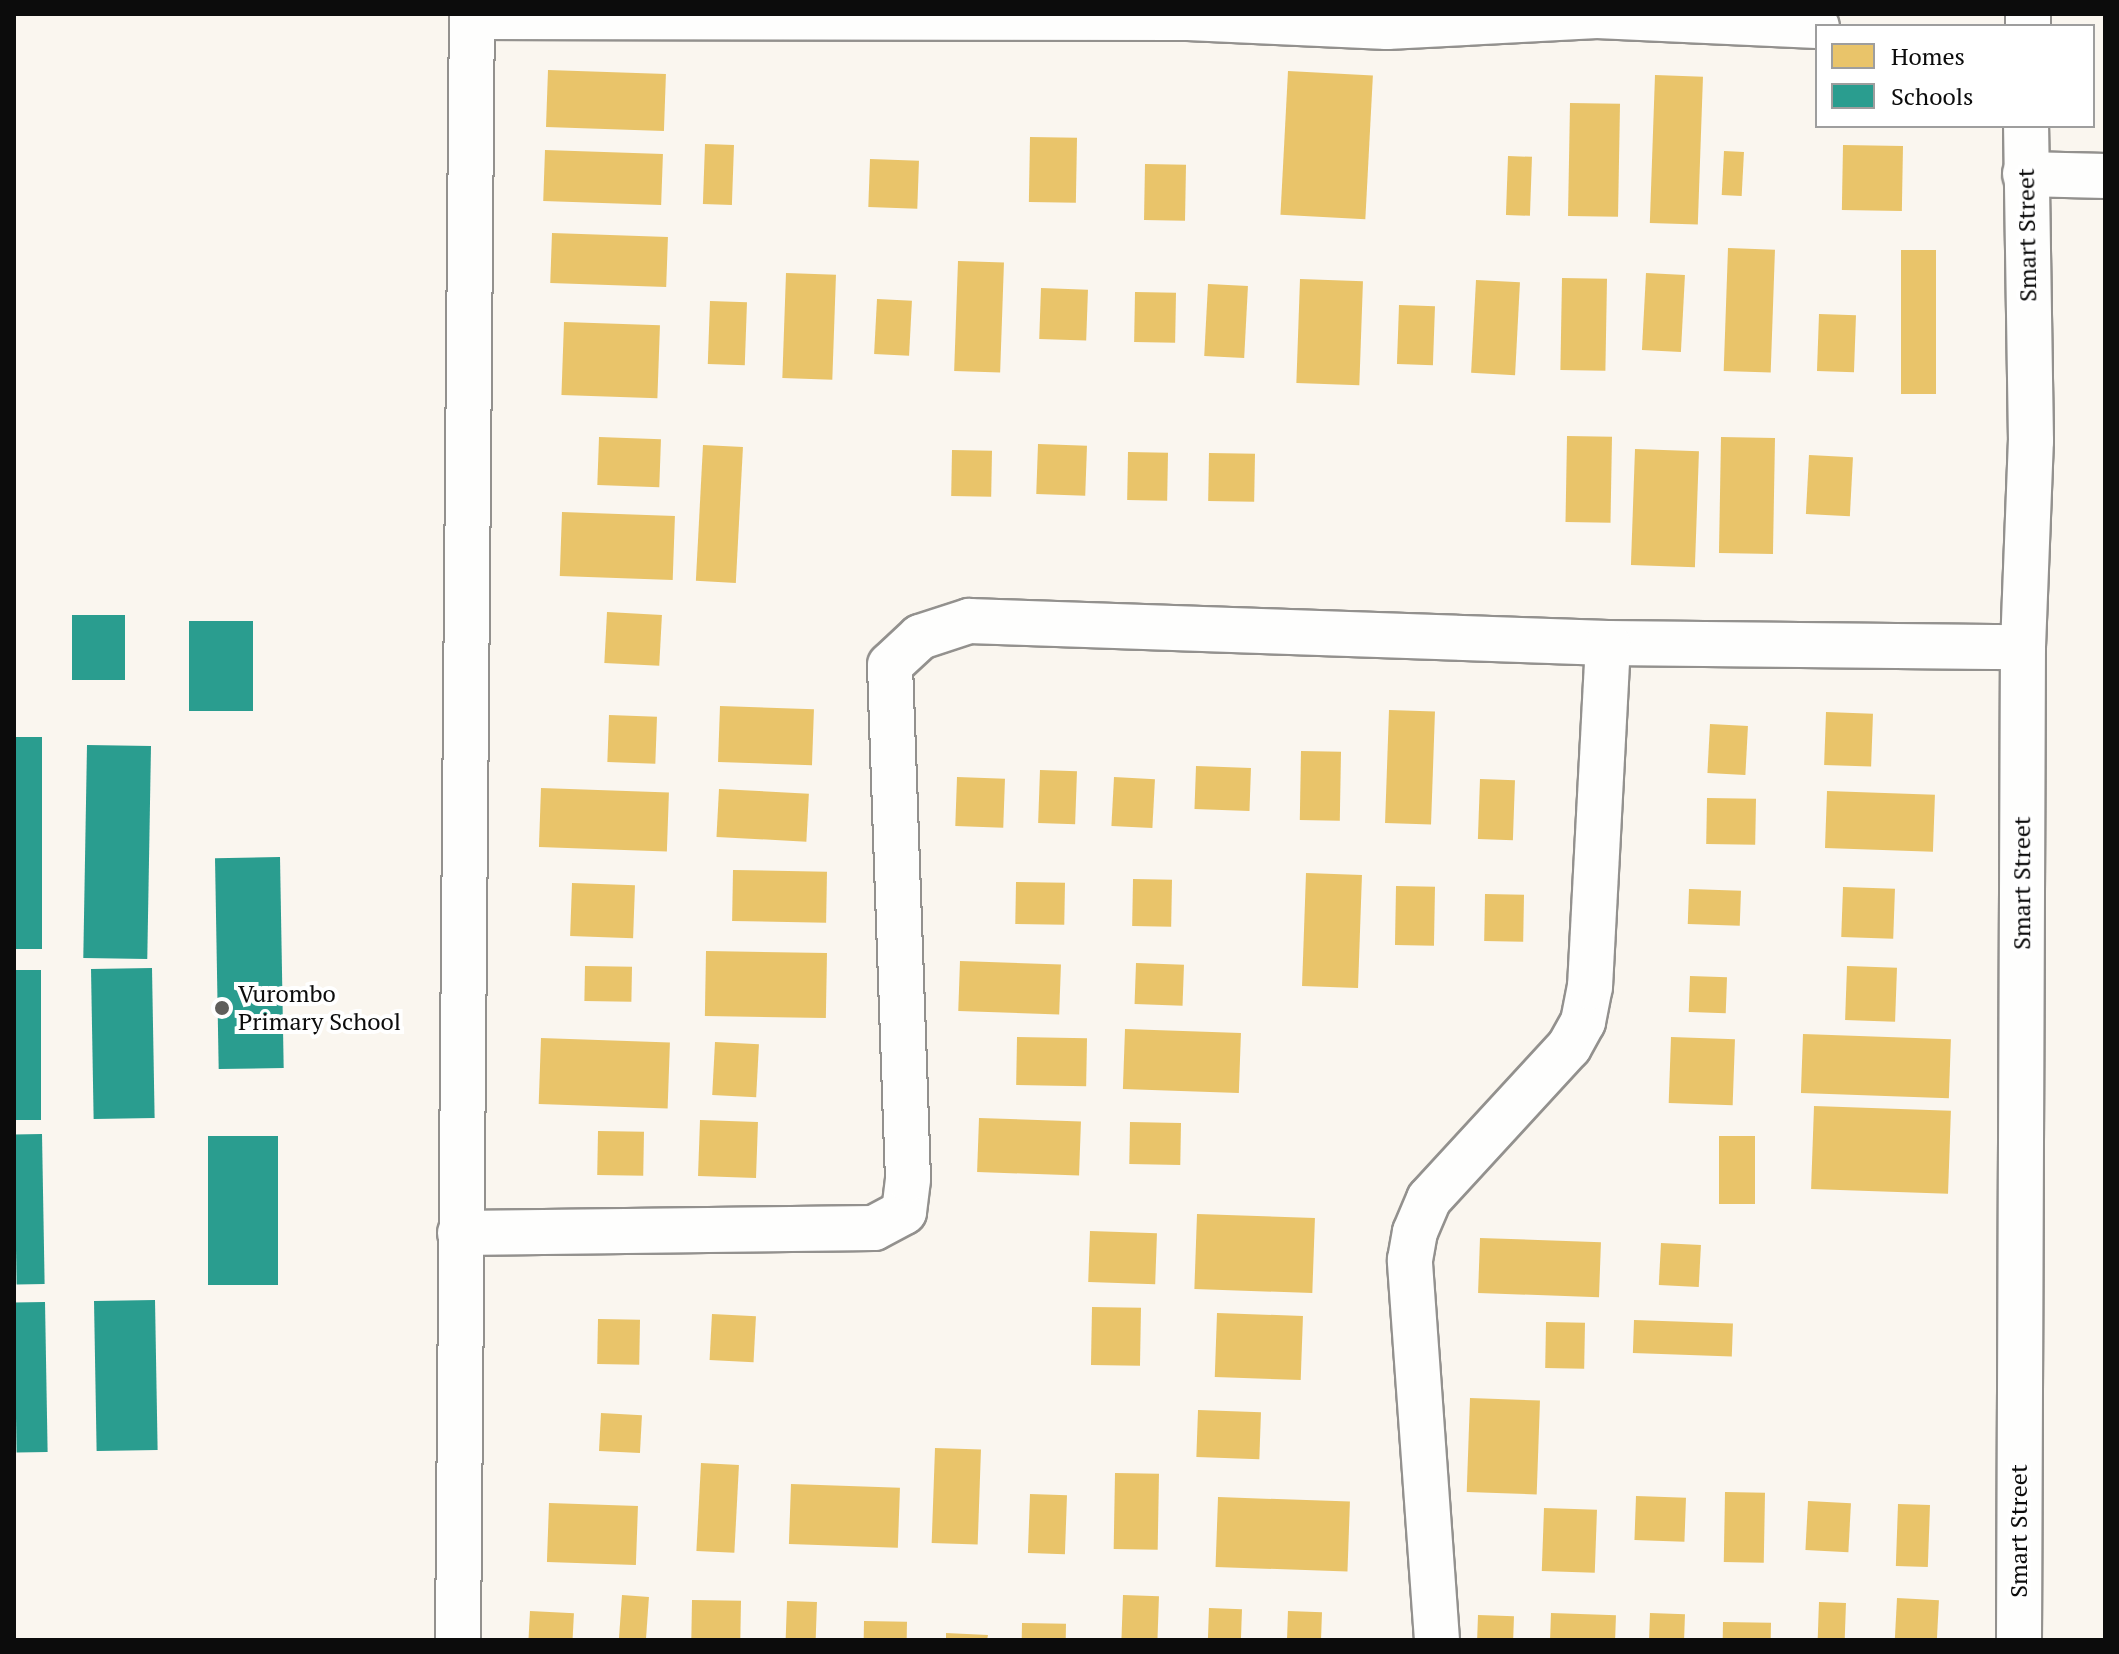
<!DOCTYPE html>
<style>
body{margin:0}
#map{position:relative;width:2119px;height:1654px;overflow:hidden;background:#faf6ef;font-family:"PT Serif",serif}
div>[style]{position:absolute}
.homes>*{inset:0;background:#e9c46a;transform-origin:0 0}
.schools>*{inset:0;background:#2a9d8f;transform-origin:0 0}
.roads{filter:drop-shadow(2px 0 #93918e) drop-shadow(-2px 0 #93918e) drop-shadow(0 2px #93918e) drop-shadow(0 -2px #93918e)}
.street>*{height:44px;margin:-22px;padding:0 22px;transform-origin:22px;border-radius:22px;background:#fefefd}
.dots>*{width:22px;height:22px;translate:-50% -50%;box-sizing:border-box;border:4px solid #fff;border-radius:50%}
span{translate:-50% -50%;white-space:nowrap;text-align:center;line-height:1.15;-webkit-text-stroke:8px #fff;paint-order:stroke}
.street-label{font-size:24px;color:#0c0c0c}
.poi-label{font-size:24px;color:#0c0c0c}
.left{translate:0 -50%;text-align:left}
.frame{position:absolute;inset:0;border:16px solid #0c0c0c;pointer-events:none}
.legend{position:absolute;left:1815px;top:24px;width:280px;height:104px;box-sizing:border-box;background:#fff;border:2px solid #9e9e9e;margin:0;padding:10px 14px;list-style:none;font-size:24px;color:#0c0c0c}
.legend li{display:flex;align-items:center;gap:16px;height:40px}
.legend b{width:40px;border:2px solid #9e9e9e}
</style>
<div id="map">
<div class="homes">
<div style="left:548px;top:70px;width:118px;height:57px;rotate:2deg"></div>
<div style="left:1288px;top:71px;width:85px;height:144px;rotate:3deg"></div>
<div style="left:1655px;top:75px;width:48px;height:148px;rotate:2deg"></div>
<div style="left:1570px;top:103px;width:50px;height:113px;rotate:1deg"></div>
<div style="left:1030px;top:137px;width:47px;height:65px;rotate:1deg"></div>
<div style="left:705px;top:144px;width:29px;height:60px;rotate:2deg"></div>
<div style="left:1843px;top:145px;width:60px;height:65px;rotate:1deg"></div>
<div style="left:545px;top:150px;width:118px;height:51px;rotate:2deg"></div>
<div style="left:1724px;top:151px;width:20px;height:44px;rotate:3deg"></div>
<div style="left:1508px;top:156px;width:24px;height:59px;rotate:2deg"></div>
<div style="left:870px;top:159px;width:49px;height:48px;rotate:2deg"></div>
<div style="left:1145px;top:164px;width:41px;height:56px;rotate:1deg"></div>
<div style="left:552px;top:233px;width:116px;height:50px;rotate:2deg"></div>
<div style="left:1728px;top:248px;width:47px;height:123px;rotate:2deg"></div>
<div style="left:1901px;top:250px;width:35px;height:144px"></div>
<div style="left:958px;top:261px;width:46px;height:110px;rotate:2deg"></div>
<div style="left:786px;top:273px;width:50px;height:105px;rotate:2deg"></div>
<div style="left:1646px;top:273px;width:39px;height:77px;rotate:3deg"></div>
<div style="left:1562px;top:278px;width:45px;height:92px;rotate:1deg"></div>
<div style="left:1300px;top:279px;width:63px;height:104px;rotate:2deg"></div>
<div style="left:1476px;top:280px;width:44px;height:93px;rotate:3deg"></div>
<div style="left:1208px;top:284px;width:40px;height:72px;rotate:3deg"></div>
<div style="left:1041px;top:288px;width:47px;height:51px;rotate:2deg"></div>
<div style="left:1135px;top:292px;width:41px;height:50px;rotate:1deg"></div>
<div style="left:877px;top:299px;width:35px;height:55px;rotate:3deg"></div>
<div style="left:710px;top:301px;width:37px;height:63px;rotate:2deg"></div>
<div style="left:1399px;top:305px;width:36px;height:59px;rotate:2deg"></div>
<div style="left:1819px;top:314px;width:37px;height:57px;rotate:2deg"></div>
<div style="left:564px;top:322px;width:96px;height:73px;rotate:2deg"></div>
<div style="left:1567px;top:436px;width:45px;height:86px;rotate:1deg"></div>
<div style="left:599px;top:437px;width:62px;height:48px;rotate:2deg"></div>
<div style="left:1721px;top:437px;width:54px;height:116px;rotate:1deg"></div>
<div style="left:1038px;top:444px;width:49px;height:50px;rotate:2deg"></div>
<div style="left:703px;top:445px;width:40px;height:136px;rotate:3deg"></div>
<div style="left:1635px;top:449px;width:64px;height:116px;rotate:2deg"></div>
<div style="left:952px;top:450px;width:40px;height:46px;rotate:1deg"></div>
<div style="left:1128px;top:452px;width:40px;height:48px;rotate:1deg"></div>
<div style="left:1209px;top:453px;width:46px;height:48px;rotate:1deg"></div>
<div style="left:1809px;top:455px;width:44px;height:59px;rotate:3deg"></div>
<div style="left:562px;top:512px;width:113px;height:64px;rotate:2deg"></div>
<div style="left:607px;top:612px;width:55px;height:51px;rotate:3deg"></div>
<div style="left:720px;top:706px;width:94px;height:56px;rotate:2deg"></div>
<div style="left:1389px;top:710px;width:46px;height:113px;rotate:2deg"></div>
<div style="left:1826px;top:712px;width:47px;height:53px;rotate:2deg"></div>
<div style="left:609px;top:715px;width:48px;height:47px;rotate:2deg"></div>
<div style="left:1710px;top:724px;width:38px;height:49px;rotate:3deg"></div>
<div style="left:1301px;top:751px;width:40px;height:69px;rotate:1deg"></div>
<div style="left:1196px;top:766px;width:55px;height:43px;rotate:2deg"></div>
<div style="left:1040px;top:770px;width:37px;height:53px;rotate:2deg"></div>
<div style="left:957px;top:777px;width:48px;height:49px;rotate:2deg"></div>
<div style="left:1114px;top:777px;width:41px;height:49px;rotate:3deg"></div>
<div style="left:1480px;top:779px;width:35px;height:60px;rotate:2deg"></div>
<div style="left:541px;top:788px;width:128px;height:59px;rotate:2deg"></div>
<div style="left:719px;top:789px;width:90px;height:48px;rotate:3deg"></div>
<div style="left:1827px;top:791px;width:108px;height:57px;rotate:2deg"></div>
<div style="left:1707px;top:798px;width:49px;height:46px;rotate:1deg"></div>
<div style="left:733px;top:870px;width:94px;height:51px;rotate:1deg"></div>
<div style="left:1306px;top:873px;width:56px;height:113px;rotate:2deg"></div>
<div style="left:1133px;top:879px;width:39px;height:47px;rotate:1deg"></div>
<div style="left:1016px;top:882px;width:49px;height:42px;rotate:1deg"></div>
<div style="left:572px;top:883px;width:63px;height:53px;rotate:2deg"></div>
<div style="left:1396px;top:886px;width:39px;height:59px;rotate:1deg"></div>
<div style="left:1843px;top:887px;width:52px;height:50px;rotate:2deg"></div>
<div style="left:1689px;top:889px;width:52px;height:35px;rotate:2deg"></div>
<div style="left:1485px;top:894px;width:39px;height:47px;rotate:1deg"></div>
<div style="left:706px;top:951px;width:121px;height:65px;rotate:1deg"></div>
<div style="left:960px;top:961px;width:101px;height:50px;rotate:2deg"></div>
<div style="left:1136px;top:963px;width:48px;height:41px;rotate:2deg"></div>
<div style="left:585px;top:966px;width:47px;height:35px;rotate:1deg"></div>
<div style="left:1847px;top:966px;width:50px;height:54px;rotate:2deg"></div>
<div style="left:1690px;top:976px;width:37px;height:36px;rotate:2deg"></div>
<div style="left:1125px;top:1029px;width:116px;height:60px;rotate:2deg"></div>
<div style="left:1803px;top:1034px;width:148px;height:59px;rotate:2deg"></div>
<div style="left:1017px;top:1037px;width:70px;height:48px;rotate:1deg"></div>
<div style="left:1671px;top:1037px;width:64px;height:66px;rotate:2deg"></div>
<div style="left:541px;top:1038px;width:129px;height:66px;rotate:2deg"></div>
<div style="left:715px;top:1042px;width:44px;height:53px;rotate:3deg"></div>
<div style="left:1814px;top:1106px;width:137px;height:83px;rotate:2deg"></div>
<div style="left:979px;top:1118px;width:102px;height:54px;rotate:2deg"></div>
<div style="left:700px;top:1120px;width:58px;height:56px;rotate:2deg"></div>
<div style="left:1130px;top:1122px;width:51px;height:42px;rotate:1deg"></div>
<div style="left:598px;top:1131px;width:46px;height:44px;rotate:1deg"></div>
<div style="left:1719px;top:1136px;width:36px;height:68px"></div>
<div style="left:1197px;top:1214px;width:118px;height:75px;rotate:2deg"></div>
<div style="left:1090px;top:1231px;width:67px;height:51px;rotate:2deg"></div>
<div style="left:1480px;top:1238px;width:121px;height:55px;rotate:2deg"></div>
<div style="left:1661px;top:1243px;width:40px;height:42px;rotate:3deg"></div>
<div style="left:1092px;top:1307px;width:49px;height:58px;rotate:1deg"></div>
<div style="left:1217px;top:1313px;width:86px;height:64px;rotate:2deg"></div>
<div style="left:712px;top:1314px;width:44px;height:46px;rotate:3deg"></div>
<div style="left:598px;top:1319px;width:42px;height:45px;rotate:1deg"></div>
<div style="left:1634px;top:1320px;width:99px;height:33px;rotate:2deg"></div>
<div style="left:1546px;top:1322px;width:39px;height:46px;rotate:1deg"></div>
<div style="left:1470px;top:1398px;width:70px;height:94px;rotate:2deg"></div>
<div style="left:1198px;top:1410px;width:63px;height:47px;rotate:2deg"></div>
<div style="left:601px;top:1413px;width:41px;height:38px;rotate:3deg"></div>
<div style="left:935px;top:1448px;width:46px;height:95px;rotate:2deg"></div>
<div style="left:701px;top:1463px;width:38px;height:88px;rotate:3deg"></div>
<div style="left:1115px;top:1473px;width:44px;height:76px;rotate:1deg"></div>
<div style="left:791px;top:1484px;width:109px;height:60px;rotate:2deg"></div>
<div style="left:1725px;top:1492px;width:40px;height:70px;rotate:1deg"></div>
<div style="left:1030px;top:1494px;width:37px;height:59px;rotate:2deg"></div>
<div style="left:1636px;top:1496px;width:50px;height:44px;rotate:2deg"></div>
<div style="left:1218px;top:1497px;width:132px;height:70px;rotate:2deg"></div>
<div style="left:1808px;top:1501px;width:43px;height:49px;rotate:3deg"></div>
<div style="left:549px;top:1503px;width:89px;height:59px;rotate:2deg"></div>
<div style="left:1898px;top:1504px;width:32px;height:62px;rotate:2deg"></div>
<div style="left:1544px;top:1508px;width:53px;height:63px;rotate:2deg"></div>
<div style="left:622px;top:1595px;width:27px;height:45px;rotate:4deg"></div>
<div style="left:1123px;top:1595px;width:36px;height:45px;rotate:2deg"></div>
<div style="left:1897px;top:1598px;width:42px;height:42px;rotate:3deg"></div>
<div style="left:692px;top:1600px;width:49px;height:40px;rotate:1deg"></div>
<div style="left:787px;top:1601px;width:30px;height:39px;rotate:2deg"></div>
<div style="left:1819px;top:1602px;width:27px;height:38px;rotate:2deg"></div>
<div style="left:1209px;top:1608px;width:33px;height:32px;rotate:2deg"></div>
<div style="left:530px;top:1611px;width:44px;height:29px;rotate:3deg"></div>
<div style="left:1288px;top:1611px;width:34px;height:29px;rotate:2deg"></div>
<div style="left:1551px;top:1613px;width:65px;height:27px;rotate:2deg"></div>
<div style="left:1650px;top:1613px;width:35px;height:27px;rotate:2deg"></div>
<div style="left:1478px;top:1615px;width:36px;height:25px;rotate:2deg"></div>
<div style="left:864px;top:1621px;width:43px;height:19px;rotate:1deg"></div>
<div style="left:1723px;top:1622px;width:48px;height:18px;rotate:1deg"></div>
<div style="left:1022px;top:1623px;width:44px;height:17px;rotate:1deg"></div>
<div style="clip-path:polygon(946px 1633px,988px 1635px,987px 1640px,946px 1640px)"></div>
</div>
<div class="schools">
<div style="left:72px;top:615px;width:53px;height:65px"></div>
<div style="left:189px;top:621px;width:64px;height:90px"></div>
<div style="left:14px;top:737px;width:28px;height:212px"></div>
<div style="left:87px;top:745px;width:64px;height:213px;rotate:1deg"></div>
<div style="left:280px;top:857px;width:211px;height:65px;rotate:89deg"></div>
<div style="left:152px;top:968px;width:150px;height:61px;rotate:89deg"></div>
<div style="left:14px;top:970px;width:27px;height:150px"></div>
<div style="left:42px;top:1134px;width:150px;height:28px;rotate:89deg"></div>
<div style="left:278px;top:1136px;width:149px;height:70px;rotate:90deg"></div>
<div style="left:155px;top:1300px;width:150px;height:61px;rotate:89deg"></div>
<div style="left:45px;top:1302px;width:150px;height:31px;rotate:89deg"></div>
</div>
<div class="roads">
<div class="street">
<div style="left:2028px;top:14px;width:12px;rotate:90deg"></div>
<div style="left:472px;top:17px;width:716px;rotate:0.08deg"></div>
<div style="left:1188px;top:18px;width:199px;rotate:2.6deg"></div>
<div style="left:1387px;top:27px;width:210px;rotate:-3deg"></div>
<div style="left:1597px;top:16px;width:220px;rotate:2.6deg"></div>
<div style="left:2025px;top:174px;width:80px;rotate:1.4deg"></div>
<div style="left:460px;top:1233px;width:414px;rotate:-0.7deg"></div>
<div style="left:874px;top:1228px;width:34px;rotate:-28deg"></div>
<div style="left:904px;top:1212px;width:33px;rotate:-83deg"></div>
<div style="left:908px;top:1179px;width:514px;rotate:-92.01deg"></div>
<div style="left:890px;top:665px;width:41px;rotate:-43deg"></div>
<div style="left:920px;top:637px;width:52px;rotate:-18.1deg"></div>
<div style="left:969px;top:621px;width:639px;rotate:1.97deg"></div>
<div style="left:1608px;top:643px;width:415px;rotate:0.6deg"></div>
<div style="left:458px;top:1640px;width:1626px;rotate:-89.51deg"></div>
<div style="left:1437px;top:1640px;width:381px;rotate:-94.1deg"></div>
<div style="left:1410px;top:1260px;width:28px;rotate:-80deg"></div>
<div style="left:1415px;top:1232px;width:36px;rotate:-67deg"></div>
<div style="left:1429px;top:1199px;width:207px;rotate:-47.4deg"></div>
<div style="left:1569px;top:1047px;width:29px;rotate:-61deg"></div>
<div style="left:1583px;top:1022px;width:36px;rotate:-79deg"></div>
<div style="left:1590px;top:987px;width:344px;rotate:-87deg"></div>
<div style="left:2019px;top:1640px;width:993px;rotate:-89.77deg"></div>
<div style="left:2023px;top:647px;width:206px;rotate:-87.8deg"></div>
<div style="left:2031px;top:441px;width:315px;rotate:-90.9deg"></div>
</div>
</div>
<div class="dots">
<div style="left:222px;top:1008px;background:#5f5e5b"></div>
</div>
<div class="street-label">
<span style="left:2027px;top:235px;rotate:-91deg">Smart Street</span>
<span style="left:2022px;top:883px;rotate:-90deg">Smart Street</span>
<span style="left:2019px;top:1531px;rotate:-90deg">Smart Street</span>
</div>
<div class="poi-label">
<span class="left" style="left:238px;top:1008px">Vurombo<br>Primary School</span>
</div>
<div class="frame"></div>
<ul class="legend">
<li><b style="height:22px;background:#e9c46a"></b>Homes</li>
<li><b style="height:22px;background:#2a9d8f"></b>Schools</li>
</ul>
</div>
